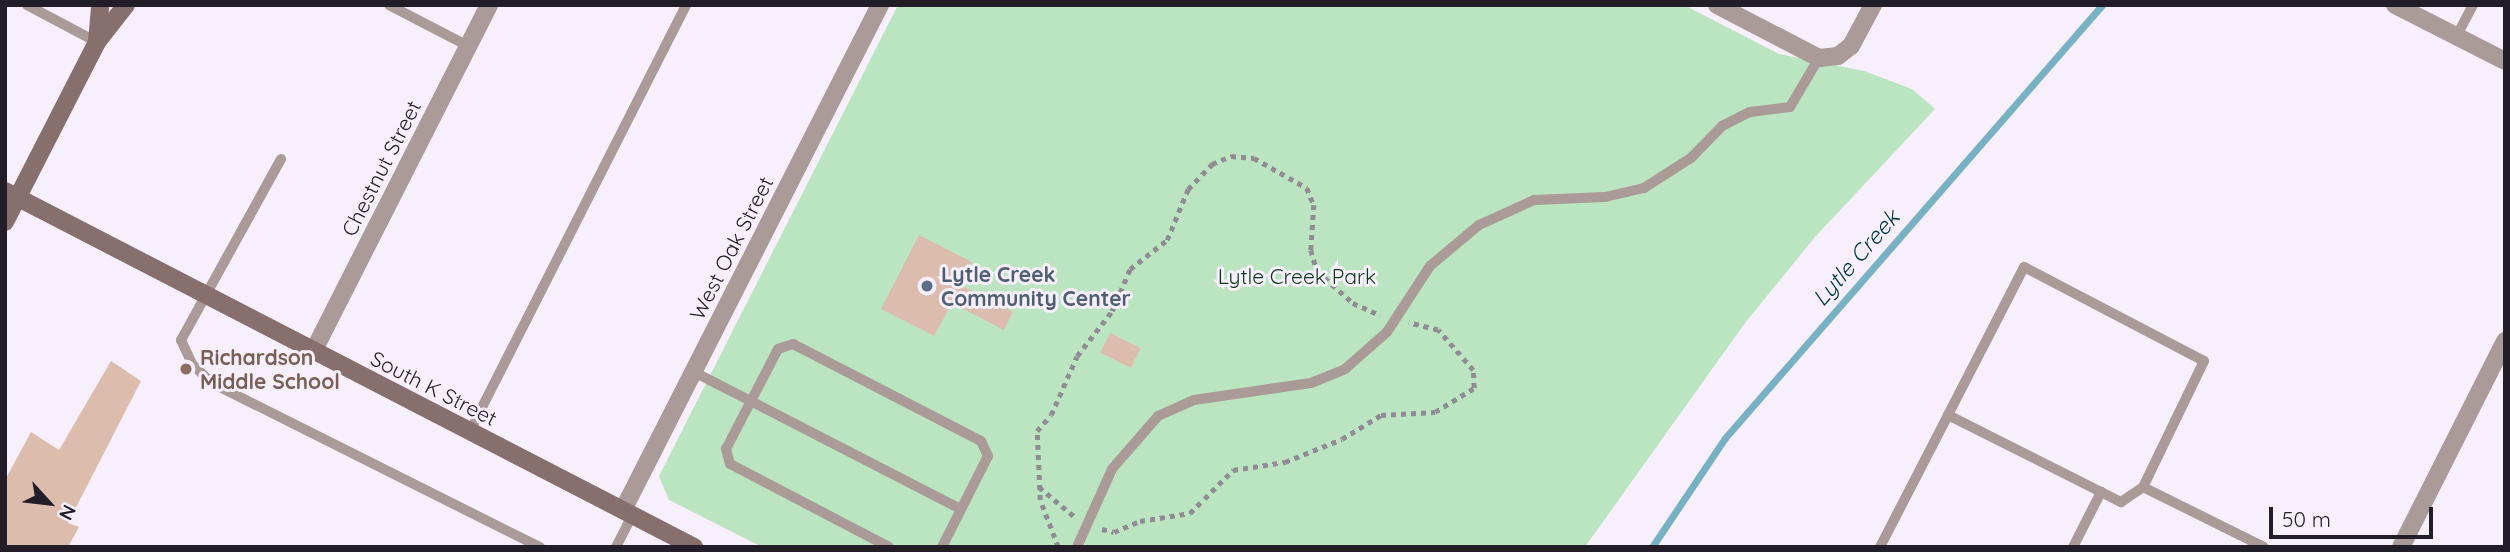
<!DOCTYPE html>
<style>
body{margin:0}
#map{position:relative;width:2510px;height:552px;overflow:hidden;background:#f7f0fc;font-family:Quicksand,sans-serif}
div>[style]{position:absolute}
.green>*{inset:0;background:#bbe4c0}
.stream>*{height:7px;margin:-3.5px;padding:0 3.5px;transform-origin:3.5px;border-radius:3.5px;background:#77b1c3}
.building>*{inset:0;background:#dcbcad;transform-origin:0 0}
.path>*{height:4.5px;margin-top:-2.25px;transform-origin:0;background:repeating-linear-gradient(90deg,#918b96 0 5px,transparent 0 10px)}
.lane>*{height:10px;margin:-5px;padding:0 5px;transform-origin:5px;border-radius:5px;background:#aa9a98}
.street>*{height:18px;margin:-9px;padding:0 9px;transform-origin:9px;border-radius:9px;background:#aa9a98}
.secondary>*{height:18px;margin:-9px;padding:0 9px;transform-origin:9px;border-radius:9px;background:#866f6d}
.dots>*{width:19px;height:19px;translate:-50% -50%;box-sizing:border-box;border:4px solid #f7f0fc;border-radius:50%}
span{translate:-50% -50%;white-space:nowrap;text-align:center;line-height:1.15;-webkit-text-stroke:6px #f7f0fc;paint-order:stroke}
.street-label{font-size:21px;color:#231d27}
.service-label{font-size:21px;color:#4e5e75;font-weight:700}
.left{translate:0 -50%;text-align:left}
.park-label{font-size:21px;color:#0c3a18}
.education-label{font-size:21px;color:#785e54;font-weight:700}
.water-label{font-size:23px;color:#003845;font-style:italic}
.frame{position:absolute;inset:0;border:7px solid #231d27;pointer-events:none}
.north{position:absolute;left:14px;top:468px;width:70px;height:70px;-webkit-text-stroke:5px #f7f0fc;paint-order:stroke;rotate:117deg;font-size:19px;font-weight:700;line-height:28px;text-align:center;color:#231d27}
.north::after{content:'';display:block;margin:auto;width:24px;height:32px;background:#231d27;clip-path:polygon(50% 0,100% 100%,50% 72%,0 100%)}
.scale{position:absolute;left:2269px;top:507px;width:164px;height:32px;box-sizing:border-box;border:4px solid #231d27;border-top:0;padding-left:9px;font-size:21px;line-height:24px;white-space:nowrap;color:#231d27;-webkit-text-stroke:5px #f7f0fc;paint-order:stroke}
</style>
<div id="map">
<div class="green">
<div style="clip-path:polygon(898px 5px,1684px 5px,1779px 54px,1864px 71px,1912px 89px,1935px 109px,1815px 237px,1745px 323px,1585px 547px,762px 547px,669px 500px,659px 476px)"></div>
</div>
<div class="stream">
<div style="left:1652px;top:547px;width:131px;rotate:-56.2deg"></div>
<div style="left:1725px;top:438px;width:574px;rotate:-48.95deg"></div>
</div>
<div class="building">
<div style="clip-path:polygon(919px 235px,972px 262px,961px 285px,1013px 312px,1004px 330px,952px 303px,934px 336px,881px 309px)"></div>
<div style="left:1110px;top:333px;width:34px;height:22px;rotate:26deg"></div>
<div style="clip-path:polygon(111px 361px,141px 381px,68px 523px,79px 527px,68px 547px,5px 547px,5px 480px,31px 432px,59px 450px)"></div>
</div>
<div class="path">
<div style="left:1039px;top:487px;width:47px;rotate:39.8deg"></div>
<div style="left:1102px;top:529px;width:12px;rotate:14deg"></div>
<div style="left:1114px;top:532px;width:28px;rotate:-23deg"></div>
<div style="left:1140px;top:521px;width:51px;rotate:-9.1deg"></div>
<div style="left:1190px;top:513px;width:61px;rotate:-45deg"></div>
<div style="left:1233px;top:470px;width:53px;rotate:-8.7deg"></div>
<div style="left:1285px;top:462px;width:61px;rotate:-22deg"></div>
<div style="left:1342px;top:439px;width:46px;rotate:-31.6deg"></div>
<div style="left:1381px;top:415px;width:54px;rotate:-3.2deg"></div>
<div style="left:1435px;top:412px;width:46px;rotate:-31.6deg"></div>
<div style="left:1474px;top:388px;width:18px;rotate:-93deg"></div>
<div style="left:1473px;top:370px;width:53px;rotate:-131.2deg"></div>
<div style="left:1438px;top:330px;width:30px;rotate:-166deg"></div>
<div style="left:1058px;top:547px;width:50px;rotate:-111deg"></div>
<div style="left:1040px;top:500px;width:69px;rotate:-92.5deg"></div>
<div style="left:1037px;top:431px;width:21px;rotate:-49deg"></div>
<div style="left:1051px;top:415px;width:64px;rotate:-66.2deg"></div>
<div style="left:1077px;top:356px;width:57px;rotate:-52.1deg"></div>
<div style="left:1112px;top:311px;width:46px;rotate:-66.8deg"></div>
<div style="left:1130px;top:269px;width:47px;rotate:-38.1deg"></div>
<div style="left:1167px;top:240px;width:55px;rotate:-67.6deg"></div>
<div style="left:1188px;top:189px;width:35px;rotate:-46deg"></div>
<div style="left:1212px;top:164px;width:21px;rotate:-23deg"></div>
<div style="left:1231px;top:156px;width:23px;rotate:5deg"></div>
<div style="left:1254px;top:158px;width:61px;rotate:29.5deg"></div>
<div style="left:1307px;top:188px;width:18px;rotate:68deg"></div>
<div style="left:1314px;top:205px;width:45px;rotate:93.8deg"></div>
<div style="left:1311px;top:250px;width:22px;rotate:74deg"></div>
<div style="left:1317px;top:271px;width:48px;rotate:41.6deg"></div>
<div style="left:1353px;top:303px;width:30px;rotate:24deg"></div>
</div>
<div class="lane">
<div style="left:27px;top:5px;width:79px;rotate:27.9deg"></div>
<div style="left:389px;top:5px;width:89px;rotate:27.4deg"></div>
<div style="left:2456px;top:37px;width:36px;rotate:-62deg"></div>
<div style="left:281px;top:159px;width:207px;rotate:118.9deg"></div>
<div style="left:181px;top:340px;width:26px;rotate:65deg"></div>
<div style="left:192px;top:364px;width:28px;rotate:44deg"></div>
<div style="left:212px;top:383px;width:367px;rotate:26.6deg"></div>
<div style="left:694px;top:372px;width:300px;rotate:27.2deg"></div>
<div style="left:1948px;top:415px;width:166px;rotate:-62.8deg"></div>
<div style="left:2024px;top:267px;width:203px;rotate:27.6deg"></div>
<div style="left:2204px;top:361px;width:140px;rotate:115.8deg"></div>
<div style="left:470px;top:431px;width:478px;rotate:-63.1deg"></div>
<div style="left:616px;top:547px;width:36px;rotate:-63deg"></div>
<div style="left:889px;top:547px;width:179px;rotate:-152.4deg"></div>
<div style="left:730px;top:464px;width:16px;rotate:-105deg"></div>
<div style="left:726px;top:449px;width:113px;rotate:-62.5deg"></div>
<div style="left:778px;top:349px;width:16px;rotate:-18deg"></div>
<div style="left:793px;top:344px;width:212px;rotate:27.3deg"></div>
<div style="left:981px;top:441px;width:17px;rotate:65deg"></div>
<div style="left:988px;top:456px;width:102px;rotate:116.8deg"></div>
<div style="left:1077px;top:547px;width:85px;rotate:-65.8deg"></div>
<div style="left:1112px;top:469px;width:70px;rotate:-49deg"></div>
<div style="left:1158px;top:416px;width:39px;rotate:-24deg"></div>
<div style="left:1194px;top:400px;width:118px;rotate:-8.3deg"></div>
<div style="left:1311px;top:383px;width:37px;rotate:-22deg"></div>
<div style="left:1345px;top:369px;width:56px;rotate:-41.4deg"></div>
<div style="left:1387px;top:332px;width:79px;rotate:-56.9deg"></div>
<div style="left:1430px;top:266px;width:64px;rotate:-39.9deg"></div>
<div style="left:1479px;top:225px;width:60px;rotate:-24.4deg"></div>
<div style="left:1534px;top:200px;width:71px;rotate:-2.4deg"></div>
<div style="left:1605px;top:197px;width:40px;rotate:-13deg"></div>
<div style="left:1644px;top:188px;width:56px;rotate:-32.6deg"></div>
<div style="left:1691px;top:158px;width:45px;rotate:-45.9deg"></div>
<div style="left:1722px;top:126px;width:31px;rotate:-27deg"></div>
<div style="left:1750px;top:112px;width:40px;rotate:-7.1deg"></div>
<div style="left:1790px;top:107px;width:57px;rotate:-59.4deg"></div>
<div style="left:1880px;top:547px;width:148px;rotate:-62.7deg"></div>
<div style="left:1948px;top:415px;width:194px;rotate:26.7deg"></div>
<div style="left:2121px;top:502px;width:27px;rotate:-34deg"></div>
<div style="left:2143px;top:487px;width:135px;rotate:26.4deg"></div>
<div style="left:2073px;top:547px;width:62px;rotate:-63deg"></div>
</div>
<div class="street">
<div style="left:1717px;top:5px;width:115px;rotate:27.5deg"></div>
<div style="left:1819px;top:58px;width:19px;rotate:-6deg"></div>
<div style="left:1838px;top:56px;width:16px;rotate:-38deg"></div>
<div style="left:1851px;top:46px;width:47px;rotate:-61.8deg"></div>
<div style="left:2395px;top:5px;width:123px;rotate:27deg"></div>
<div style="left:313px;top:352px;width:389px;rotate:-63.1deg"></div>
<div style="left:623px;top:510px;width:567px;rotate:-63.03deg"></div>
<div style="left:2401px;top:547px;width:231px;rotate:-63.2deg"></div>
</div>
<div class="secondary">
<div style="left:97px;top:42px;width:37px;rotate:-85deg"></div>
<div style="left:5px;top:191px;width:776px;rotate:27.32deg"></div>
<div style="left:5px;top:222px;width:202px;rotate:-62.9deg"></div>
<div style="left:97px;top:42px;width:47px;rotate:-51.9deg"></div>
</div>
<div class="dots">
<div style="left:927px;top:286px;background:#5c6f8a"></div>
<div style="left:186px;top:369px;background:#8d6e63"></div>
</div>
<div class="street-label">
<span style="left:381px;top:168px;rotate:-63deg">Chestnut Street</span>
<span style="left:731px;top:248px;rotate:-63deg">West Oak Street</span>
<span style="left:434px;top:388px;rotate:27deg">South K Street</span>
</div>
<div class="service-label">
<span class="left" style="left:941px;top:286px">Lytle Creek<br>Community Center</span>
</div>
<div class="park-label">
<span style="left:1297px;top:276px">Lytle Creek Park</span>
</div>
<div class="education-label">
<span class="left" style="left:200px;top:369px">Richardson<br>Middle School</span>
</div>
<div class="water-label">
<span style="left:1856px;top:258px;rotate:-49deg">Lytle Creek</span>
</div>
<div class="frame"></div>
<div class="north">N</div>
<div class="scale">50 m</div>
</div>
